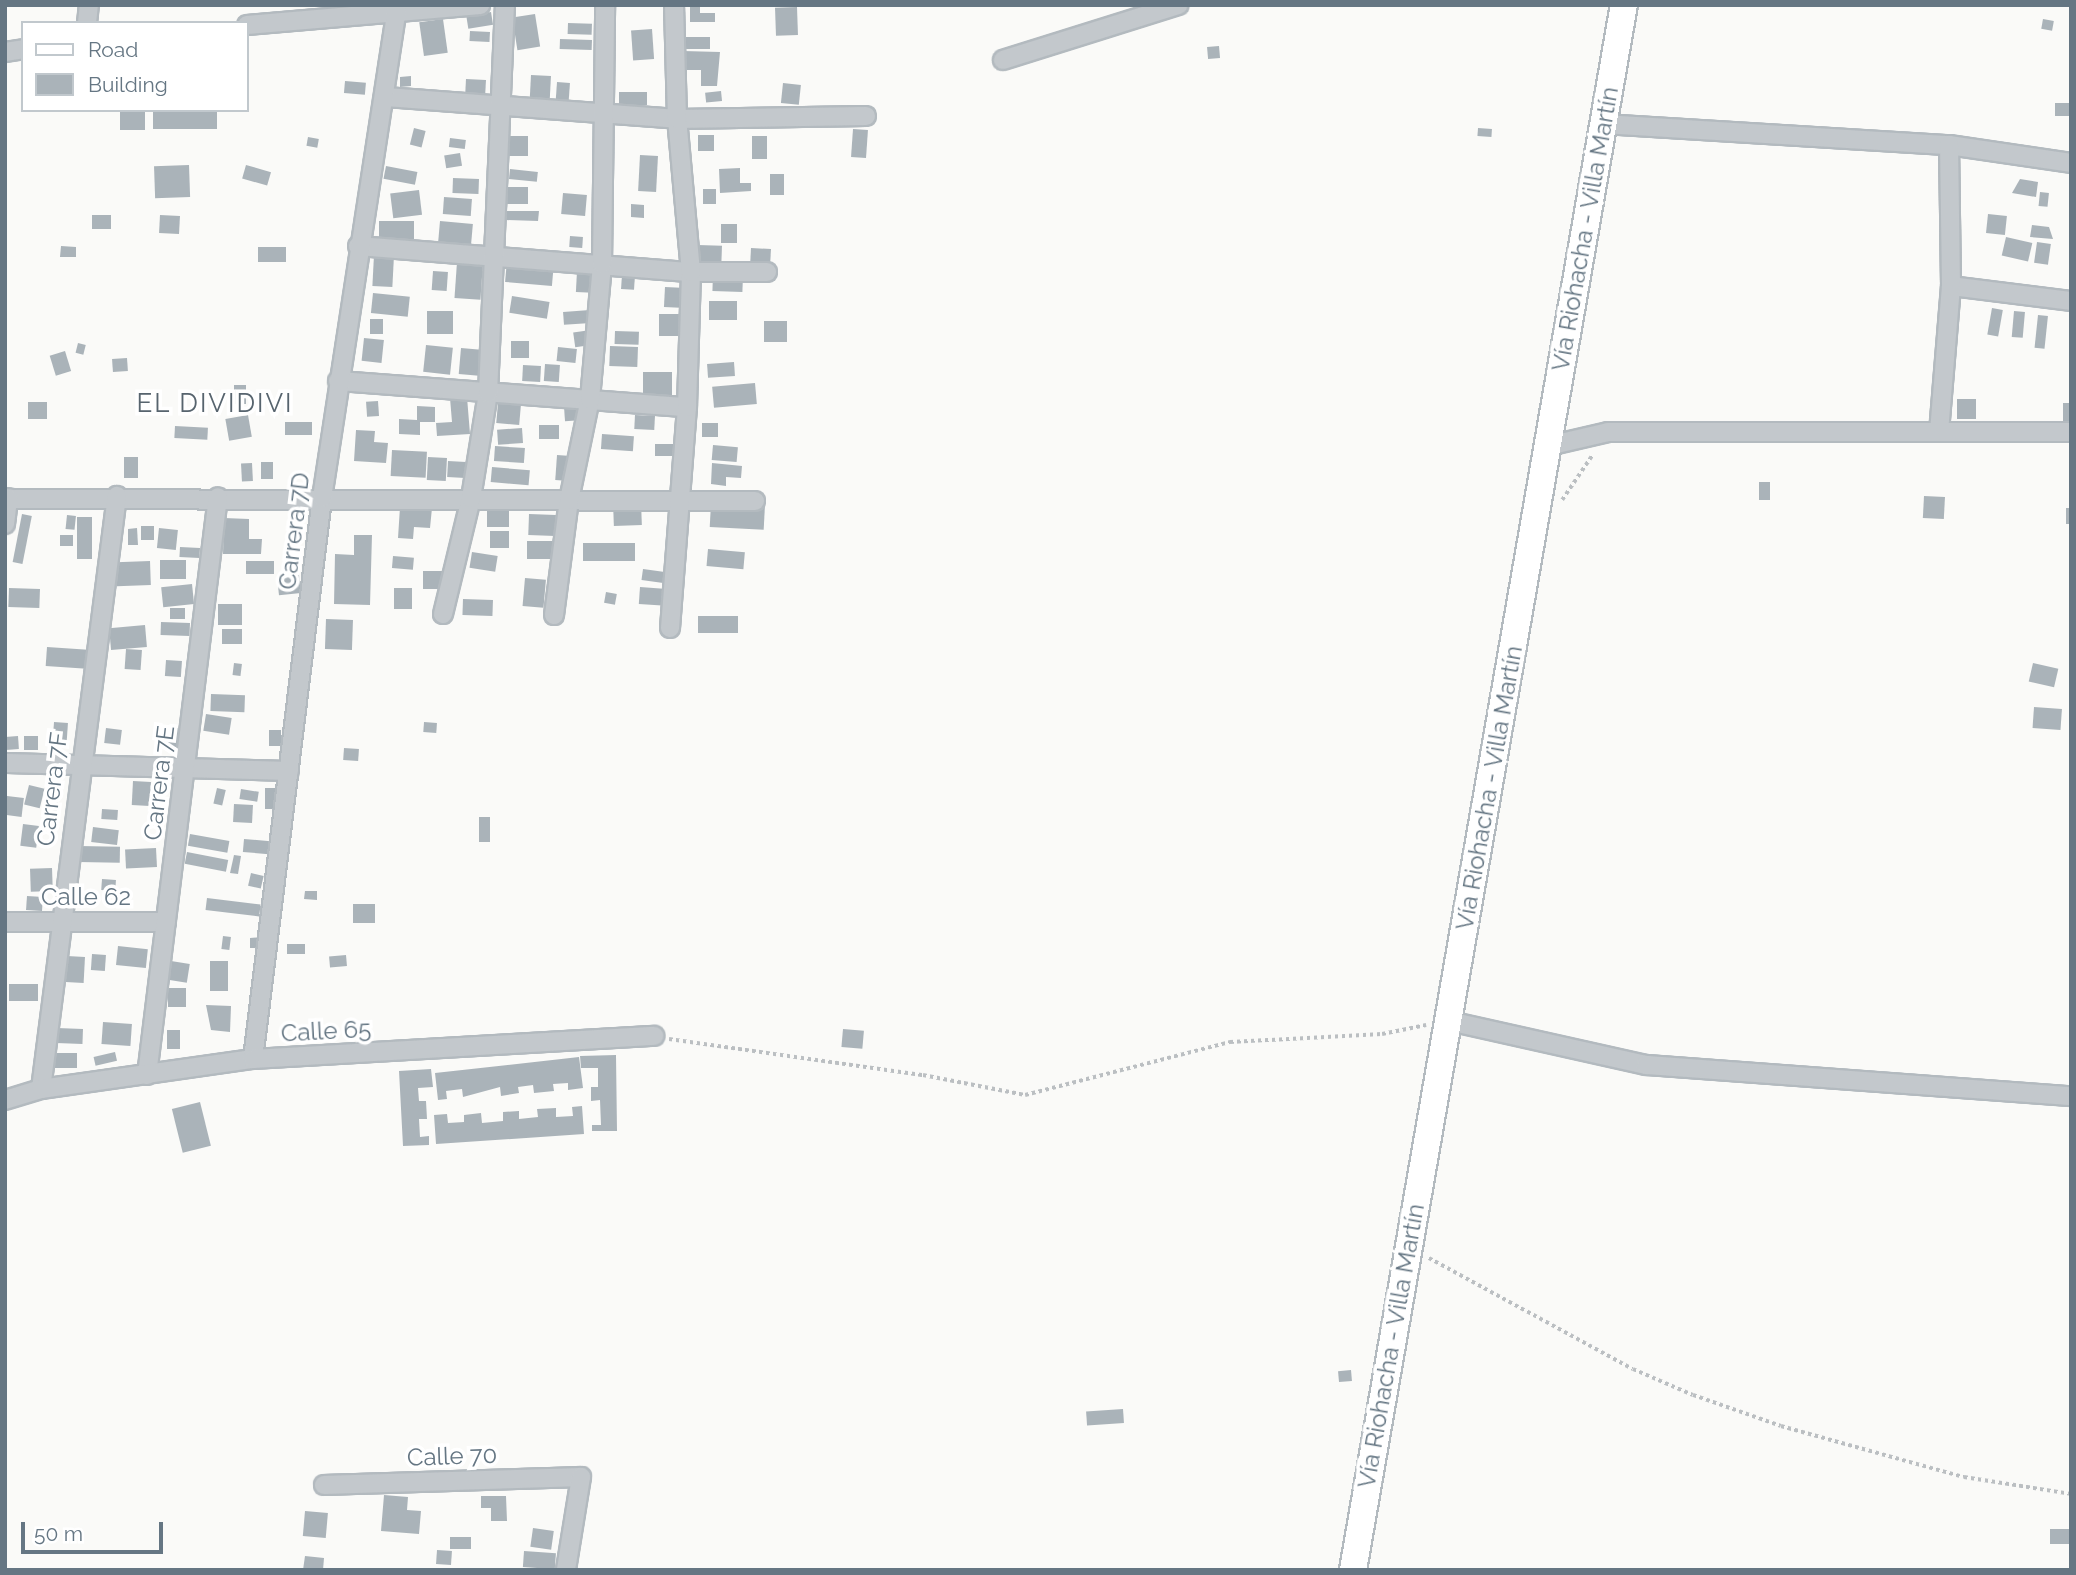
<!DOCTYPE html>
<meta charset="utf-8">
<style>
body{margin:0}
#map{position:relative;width:2076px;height:1575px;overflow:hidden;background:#fafaf8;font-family:Raleway,sans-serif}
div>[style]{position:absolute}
.building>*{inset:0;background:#aab3b9;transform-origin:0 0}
.path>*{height:3.5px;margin-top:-1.75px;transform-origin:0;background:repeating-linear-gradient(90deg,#bbbfc2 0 3.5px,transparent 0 7px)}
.roads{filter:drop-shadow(2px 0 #b3babf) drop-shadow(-2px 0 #b3babf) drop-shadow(0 2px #b3babf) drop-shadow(0 -2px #b3babf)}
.street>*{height:18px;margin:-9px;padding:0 9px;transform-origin:9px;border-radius:9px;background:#c3c8cc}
.secondary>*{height:26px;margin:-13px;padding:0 13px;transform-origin:13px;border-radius:13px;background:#fff}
span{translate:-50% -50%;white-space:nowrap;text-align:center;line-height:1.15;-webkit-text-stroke:7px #fff;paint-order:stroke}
.street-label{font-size:24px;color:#657683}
.neighbourhood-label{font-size:26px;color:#57646e;letter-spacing:2px}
.frame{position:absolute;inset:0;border:7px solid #657683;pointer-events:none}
.legend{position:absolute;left:21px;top:21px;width:228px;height:91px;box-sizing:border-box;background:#fff;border:2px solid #c1c8cd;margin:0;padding:9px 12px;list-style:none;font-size:21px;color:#657683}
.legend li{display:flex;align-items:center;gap:14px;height:35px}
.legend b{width:35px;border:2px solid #c1c8cd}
.scale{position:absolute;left:21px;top:1522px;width:142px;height:32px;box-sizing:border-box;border:4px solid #657683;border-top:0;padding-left:9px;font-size:21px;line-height:24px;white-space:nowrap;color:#657683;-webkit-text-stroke:5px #fff;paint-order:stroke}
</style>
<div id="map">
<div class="building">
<div style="clip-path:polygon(690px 5px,700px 5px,700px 13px,715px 13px,715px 22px,690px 22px)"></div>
<div style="left:797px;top:7px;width:28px;height:22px;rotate:88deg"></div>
<div style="left:491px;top:12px;width:13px;height:25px;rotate:81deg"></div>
<div style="left:535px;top:14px;width:33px;height:23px;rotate:81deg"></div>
<div style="left:443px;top:19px;width:34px;height:24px;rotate:82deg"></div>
<div style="left:2043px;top:19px;width:11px;height:10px;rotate:10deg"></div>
<div style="left:568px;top:23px;width:24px;height:11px;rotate:2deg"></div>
<div style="left:652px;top:29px;width:30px;height:21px;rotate:86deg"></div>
<div style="left:470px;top:31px;width:20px;height:10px;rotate:3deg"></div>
<div style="left:710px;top:37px;width:12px;height:25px;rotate:90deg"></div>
<div style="left:560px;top:39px;width:32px;height:10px;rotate:2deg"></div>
<div style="left:1219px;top:46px;width:12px;height:12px;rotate:85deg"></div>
<div style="clip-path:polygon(683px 51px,720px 52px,717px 86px,701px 86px,701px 70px,682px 70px)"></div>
<div style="left:531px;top:75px;width:20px;height:25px;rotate:3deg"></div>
<div style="clip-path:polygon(411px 76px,411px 86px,400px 87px,400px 77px)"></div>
<div style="left:466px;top:79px;width:20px;height:16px;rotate:3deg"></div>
<div style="left:345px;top:81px;width:21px;height:12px;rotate:5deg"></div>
<div style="left:557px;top:82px;width:13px;height:20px;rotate:4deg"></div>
<div style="left:783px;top:83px;width:18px;height:20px;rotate:6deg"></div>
<div style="left:721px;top:91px;width:10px;height:16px;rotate:84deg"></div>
<div style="left:619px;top:92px;width:28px;height:13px"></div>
<div style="left:2055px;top:103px;width:16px;height:13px"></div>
<div style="left:120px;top:110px;width:25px;height:20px"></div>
<div style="left:153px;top:110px;width:64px;height:19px"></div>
<div style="left:414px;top:128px;width:12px;height:17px;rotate:14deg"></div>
<div style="left:1478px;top:128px;width:14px;height:8px;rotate:4deg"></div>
<div style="left:853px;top:129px;width:15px;height:28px;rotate:4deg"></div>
<div style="left:698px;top:135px;width:16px;height:16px"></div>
<div style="left:509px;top:136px;width:19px;height:20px"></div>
<div style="left:752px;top:136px;width:15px;height:23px"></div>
<div style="left:308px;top:137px;width:11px;height:9px;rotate:10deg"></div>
<div style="left:450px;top:138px;width:16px;height:9px;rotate:7deg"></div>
<div style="left:460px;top:153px;width:13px;height:16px;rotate:81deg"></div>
<div style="left:640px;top:155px;width:18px;height:36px;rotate:3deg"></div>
<div style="left:189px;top:165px;width:32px;height:35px;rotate:88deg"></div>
<div style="left:246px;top:165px;width:26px;height:14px;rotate:16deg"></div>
<div style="left:386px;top:166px;width:32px;height:13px;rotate:11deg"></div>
<div style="clip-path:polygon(740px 168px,740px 183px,751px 183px,751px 191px,720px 193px,719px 169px)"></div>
<div style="left:510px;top:169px;width:28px;height:10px;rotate:6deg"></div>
<div style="left:770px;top:174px;width:14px;height:21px"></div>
<div style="left:453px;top:178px;width:26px;height:15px;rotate:2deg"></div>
<div style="clip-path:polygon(2020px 179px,2038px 182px,2036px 197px,2012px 193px)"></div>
<div style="left:528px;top:187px;width:17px;height:23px;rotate:90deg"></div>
<div style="left:703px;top:189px;width:13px;height:15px"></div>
<div style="left:419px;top:190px;width:25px;height:29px;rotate:83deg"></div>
<div style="left:2040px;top:192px;width:9px;height:14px;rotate:6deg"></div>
<div style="left:563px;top:193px;width:24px;height:21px;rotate:5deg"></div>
<div style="left:444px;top:197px;width:28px;height:17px;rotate:4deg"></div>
<div style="clip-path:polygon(631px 204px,644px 205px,644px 218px,631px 217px)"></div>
<div style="clip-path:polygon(507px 211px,539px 211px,538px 221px,506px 220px)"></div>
<div style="left:1988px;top:214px;width:19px;height:19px;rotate:6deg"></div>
<div style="left:92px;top:215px;width:19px;height:14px"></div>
<div style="left:160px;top:215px;width:20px;height:18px;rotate:3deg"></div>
<div style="left:414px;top:221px;width:18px;height:35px;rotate:90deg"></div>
<div style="left:440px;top:221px;width:33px;height:22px;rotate:5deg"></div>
<div style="left:721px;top:224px;width:16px;height:19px"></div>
<div style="clip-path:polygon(2032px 225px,2049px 227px,2053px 239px,2030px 237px)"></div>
<div style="left:570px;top:236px;width:13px;height:11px;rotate:4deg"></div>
<div style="left:2006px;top:237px;width:27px;height:19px;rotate:13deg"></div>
<div style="left:2037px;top:242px;width:14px;height:21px;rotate:8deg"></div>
<div style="left:698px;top:245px;width:24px;height:18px;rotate:2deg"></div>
<div style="clip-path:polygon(61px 246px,76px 247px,76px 257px,60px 257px)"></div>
<div style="left:286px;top:247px;width:15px;height:28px;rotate:90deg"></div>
<div style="left:751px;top:248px;width:20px;height:14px;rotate:3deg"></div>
<div style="left:374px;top:255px;width:20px;height:31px;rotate:3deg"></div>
<div style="left:507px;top:260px;width:47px;height:22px;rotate:5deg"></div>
<div style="left:457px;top:262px;width:26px;height:36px;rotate:4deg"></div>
<div style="left:433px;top:271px;width:15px;height:19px;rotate:4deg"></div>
<div style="left:577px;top:271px;width:22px;height:21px;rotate:3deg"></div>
<div style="left:713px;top:274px;width:30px;height:17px;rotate:2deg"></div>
<div style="left:622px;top:275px;width:13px;height:14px;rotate:4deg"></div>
<div style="left:665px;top:287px;width:21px;height:20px;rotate:3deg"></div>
<div style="left:373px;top:293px;width:37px;height:20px;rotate:6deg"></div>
<div style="left:512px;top:296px;width:38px;height:17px;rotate:9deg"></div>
<div style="left:709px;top:301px;width:28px;height:19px"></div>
<div style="left:1992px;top:308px;width:11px;height:27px;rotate:10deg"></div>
<div style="left:590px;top:310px;width:13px;height:27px;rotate:86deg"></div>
<div style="left:427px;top:311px;width:26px;height:23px"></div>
<div style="left:2014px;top:311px;width:11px;height:26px;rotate:5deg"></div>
<div style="left:659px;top:314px;width:27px;height:22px"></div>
<div style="left:2038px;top:315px;width:10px;height:33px;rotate:6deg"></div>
<div style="left:370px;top:319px;width:13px;height:15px"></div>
<div style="left:764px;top:321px;width:23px;height:21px"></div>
<div style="left:591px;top:330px;width:15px;height:18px;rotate:82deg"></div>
<div style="left:615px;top:331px;width:24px;height:13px;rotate:2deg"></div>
<div style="left:364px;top:338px;width:20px;height:23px;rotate:6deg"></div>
<div style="left:511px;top:341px;width:18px;height:17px"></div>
<div style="left:78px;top:343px;width:8px;height:10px;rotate:14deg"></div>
<div style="left:426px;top:345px;width:27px;height:27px;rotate:6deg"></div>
<div style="left:610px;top:346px;width:28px;height:20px;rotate:2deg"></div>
<div style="left:558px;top:347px;width:19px;height:14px;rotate:6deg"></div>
<div style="left:461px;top:348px;width:23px;height:26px;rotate:5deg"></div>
<div style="left:65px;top:351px;width:21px;height:16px;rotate:73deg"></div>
<div style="left:127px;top:358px;width:13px;height:15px;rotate:86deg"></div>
<div style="left:734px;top:362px;width:14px;height:27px;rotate:86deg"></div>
<div style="left:545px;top:364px;width:15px;height:17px;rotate:4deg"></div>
<div style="left:523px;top:365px;width:18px;height:16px;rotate:3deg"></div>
<div style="left:643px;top:372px;width:29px;height:27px"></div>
<div style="left:755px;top:383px;width:21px;height:43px;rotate:85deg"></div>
<div style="left:246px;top:385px;width:19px;height:12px;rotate:90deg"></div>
<div style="clip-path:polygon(467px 397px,470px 434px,437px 436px,436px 423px,452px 422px,450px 398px)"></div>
<div style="left:1957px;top:399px;width:19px;height:20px"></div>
<div style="left:378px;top:401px;width:15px;height:12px;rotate:86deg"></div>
<div style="left:28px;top:402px;width:19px;height:17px"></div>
<div style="left:498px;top:403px;width:23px;height:20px;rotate:5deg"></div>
<div style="left:2063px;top:403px;width:8px;height:19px"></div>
<div style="clip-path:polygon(417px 406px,435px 407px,435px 422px,420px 422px,420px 435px,399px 434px,399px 419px,417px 420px)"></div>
<div style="left:582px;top:406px;width:14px;height:18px;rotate:86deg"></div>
<div style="left:248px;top:415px;width:22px;height:23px;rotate:80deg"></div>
<div style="left:635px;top:415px;width:20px;height:14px;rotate:3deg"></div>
<div style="left:285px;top:422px;width:27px;height:13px"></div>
<div style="left:718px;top:423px;width:14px;height:16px;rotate:90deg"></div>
<div style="left:539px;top:425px;width:20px;height:14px"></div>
<div style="left:175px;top:426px;width:33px;height:12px;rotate:3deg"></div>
<div style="left:522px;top:428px;width:15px;height:25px;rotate:86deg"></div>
<div style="clip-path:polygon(356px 430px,375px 431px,374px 442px,388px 443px,386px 463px,354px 461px)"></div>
<div style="left:602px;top:434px;width:32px;height:15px;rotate:4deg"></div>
<div style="left:655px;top:444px;width:19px;height:12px"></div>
<div style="left:713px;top:445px;width:25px;height:15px;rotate:5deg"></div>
<div style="left:495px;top:446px;width:30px;height:15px;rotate:4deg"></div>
<div style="left:392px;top:450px;width:35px;height:26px;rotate:3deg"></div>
<div style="left:557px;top:455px;width:14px;height:25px;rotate:4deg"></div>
<div style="left:124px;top:457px;width:14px;height:21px"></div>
<div style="left:428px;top:457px;width:19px;height:23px;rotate:3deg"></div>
<div style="left:448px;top:461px;width:18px;height:16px;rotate:3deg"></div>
<div style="left:261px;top:462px;width:12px;height:17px"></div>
<div style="left:252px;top:463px;width:18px;height:11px;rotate:87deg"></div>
<div style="clip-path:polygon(712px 463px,742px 466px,741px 478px,726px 477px,726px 486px,711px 484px)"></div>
<div style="left:492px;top:467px;width:38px;height:15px;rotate:5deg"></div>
<div style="left:1759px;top:482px;width:11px;height:18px"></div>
<div style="left:1924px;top:496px;width:21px;height:22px;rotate:3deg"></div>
<div style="left:641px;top:501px;width:24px;height:28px;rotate:88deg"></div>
<div style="left:711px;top:503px;width:54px;height:24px;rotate:3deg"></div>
<div style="clip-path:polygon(400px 507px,432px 508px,430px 528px,414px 527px,413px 539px,398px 538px)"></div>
<div style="left:487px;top:508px;width:22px;height:19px"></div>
<div style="left:2066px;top:508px;width:5px;height:16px"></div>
<div style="left:22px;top:514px;width:10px;height:49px;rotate:11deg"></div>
<div style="left:529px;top:514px;width:27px;height:21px;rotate:2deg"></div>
<div style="left:67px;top:515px;width:9px;height:14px;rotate:6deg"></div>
<div style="left:77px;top:517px;width:15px;height:42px"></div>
<div style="clip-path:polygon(224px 518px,249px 519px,249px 539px,262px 539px,261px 554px,223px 554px)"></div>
<div style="left:154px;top:526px;width:14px;height:13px;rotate:90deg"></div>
<div style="clip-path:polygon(137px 528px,138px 545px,128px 545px,128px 529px)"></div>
<div style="left:159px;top:528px;width:19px;height:20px;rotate:6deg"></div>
<div style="left:490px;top:531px;width:19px;height:17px"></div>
<div style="left:60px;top:535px;width:13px;height:11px"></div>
<div style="clip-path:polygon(354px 535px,372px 535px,370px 605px,334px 604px,335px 554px,354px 555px)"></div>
<div style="left:527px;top:541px;width:33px;height:18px"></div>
<div style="left:635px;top:543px;width:18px;height:52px;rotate:90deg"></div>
<div style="left:180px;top:547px;width:20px;height:10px;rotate:3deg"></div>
<div style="left:708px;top:549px;width:37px;height:17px;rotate:5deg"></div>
<div style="left:472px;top:552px;width:26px;height:16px;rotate:9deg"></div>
<div style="left:393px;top:556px;width:21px;height:12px;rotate:5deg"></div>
<div style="left:186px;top:560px;width:19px;height:26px;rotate:90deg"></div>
<div style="left:150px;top:561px;width:24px;height:34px;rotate:88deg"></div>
<div style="left:274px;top:561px;width:13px;height:28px;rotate:90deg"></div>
<div style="left:643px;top:569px;width:22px;height:11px;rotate:8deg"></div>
<div style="left:423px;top:571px;width:20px;height:18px"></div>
<div style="left:299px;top:575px;width:18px;height:22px;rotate:84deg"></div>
<div style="left:525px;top:578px;width:21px;height:28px;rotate:5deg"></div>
<div style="left:192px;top:584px;width:20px;height:31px;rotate:84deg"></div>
<div style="left:640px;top:587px;width:27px;height:17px;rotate:4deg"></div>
<div style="left:9px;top:588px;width:31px;height:19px;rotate:2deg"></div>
<div style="left:394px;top:588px;width:18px;height:21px"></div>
<div style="left:606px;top:592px;width:11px;height:11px;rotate:10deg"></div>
<div style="left:463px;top:599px;width:30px;height:16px;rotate:2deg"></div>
<div style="left:218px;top:604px;width:24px;height:21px"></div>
<div style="left:170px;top:608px;width:15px;height:11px"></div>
<div style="left:698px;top:616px;width:40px;height:17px"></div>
<div style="left:326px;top:619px;width:27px;height:30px;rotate:2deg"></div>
<div style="left:161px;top:622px;width:29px;height:13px;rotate:2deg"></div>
<div style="left:145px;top:625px;width:22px;height:36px;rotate:85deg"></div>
<div style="left:222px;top:629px;width:20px;height:15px"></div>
<div style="left:47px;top:647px;width:41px;height:19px;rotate:4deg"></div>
<div style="left:126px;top:649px;width:16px;height:20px;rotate:4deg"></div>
<div style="left:166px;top:660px;width:16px;height:16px;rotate:4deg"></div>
<div style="left:234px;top:663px;width:8px;height:12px;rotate:7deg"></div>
<div style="left:2033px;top:663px;width:26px;height:19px;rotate:13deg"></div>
<div style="left:211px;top:694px;width:34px;height:17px;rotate:2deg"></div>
<div style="left:2034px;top:707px;width:28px;height:21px;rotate:4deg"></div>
<div style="left:206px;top:714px;width:26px;height:17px;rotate:9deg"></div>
<div style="left:54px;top:722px;width:14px;height:18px;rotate:4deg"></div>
<div style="left:424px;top:722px;width:13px;height:10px;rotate:4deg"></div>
<div style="left:106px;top:728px;width:16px;height:15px;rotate:7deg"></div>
<div style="left:178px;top:728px;width:19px;height:17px;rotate:90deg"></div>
<div style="left:269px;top:730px;width:12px;height:16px"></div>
<div style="left:18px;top:736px;width:13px;height:13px;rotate:86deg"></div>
<div style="left:24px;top:736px;width:14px;height:14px"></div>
<div style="left:344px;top:748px;width:15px;height:12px;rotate:4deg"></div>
<div style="left:133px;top:781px;width:18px;height:24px;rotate:3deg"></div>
<div style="left:29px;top:785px;width:16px;height:20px;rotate:14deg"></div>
<div style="left:47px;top:788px;width:12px;height:30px;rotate:5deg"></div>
<div style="left:217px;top:788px;width:9px;height:16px;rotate:13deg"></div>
<div style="left:265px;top:788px;width:10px;height:21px"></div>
<div style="left:241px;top:789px;width:18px;height:10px;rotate:9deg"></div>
<div style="left:7px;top:796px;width:17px;height:19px;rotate:7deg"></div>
<div style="left:234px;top:804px;width:19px;height:18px;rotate:3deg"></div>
<div style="left:102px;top:809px;width:16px;height:10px;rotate:4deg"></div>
<div style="left:479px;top:817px;width:11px;height:25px"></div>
<div style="left:23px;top:824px;width:16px;height:22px;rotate:7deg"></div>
<div style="left:93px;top:827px;width:26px;height:15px;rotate:7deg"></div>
<div style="left:190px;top:834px;width:40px;height:12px;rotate:10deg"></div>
<div style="left:244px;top:839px;width:32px;height:13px;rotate:5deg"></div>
<div style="left:79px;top:846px;width:41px;height:16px;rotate:1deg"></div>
<div style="left:156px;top:848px;width:19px;height:31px;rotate:87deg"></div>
<div style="left:187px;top:852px;width:42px;height:12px;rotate:11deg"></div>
<div style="clip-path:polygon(234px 855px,241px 856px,238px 874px,230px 873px)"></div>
<div style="left:52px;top:868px;width:23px;height:22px;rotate:88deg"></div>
<div style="left:251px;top:873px;width:13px;height:13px;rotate:13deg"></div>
<div style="left:102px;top:879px;width:14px;height:11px;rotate:4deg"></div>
<div style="clip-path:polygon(305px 891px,317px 891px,317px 900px,304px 899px)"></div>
<div style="left:27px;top:896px;width:16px;height:14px;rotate:4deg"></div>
<div style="left:207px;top:898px;width:54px;height:12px;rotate:7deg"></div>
<div style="left:375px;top:904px;width:19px;height:22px;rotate:90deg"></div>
<div style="left:223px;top:936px;width:8px;height:13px;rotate:7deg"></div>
<div style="clip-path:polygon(261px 937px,262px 948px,250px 948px,250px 938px)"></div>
<div style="left:287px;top:944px;width:18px;height:10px"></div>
<div style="left:118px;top:946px;width:30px;height:19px;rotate:6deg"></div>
<div style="left:92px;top:954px;width:14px;height:16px;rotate:4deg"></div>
<div style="left:346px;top:955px;width:11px;height:17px;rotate:85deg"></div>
<div style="left:67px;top:956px;width:18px;height:26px;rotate:3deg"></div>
<div style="left:171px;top:961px;width:19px;height:19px;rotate:9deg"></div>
<div style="left:210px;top:961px;width:18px;height:30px"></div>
<div style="left:9px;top:984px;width:29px;height:17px"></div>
<div style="left:168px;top:988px;width:18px;height:19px"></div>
<div style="clip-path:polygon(206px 1005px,231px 1006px,230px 1032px,211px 1030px)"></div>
<div style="left:103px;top:1022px;width:29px;height:22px;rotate:4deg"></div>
<div style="left:57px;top:1028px;width:26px;height:15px;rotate:2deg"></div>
<div style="left:843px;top:1029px;width:21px;height:18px;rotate:5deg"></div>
<div style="left:167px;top:1030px;width:13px;height:19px"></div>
<div style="left:115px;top:1052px;width:9px;height:22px;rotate:77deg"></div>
<div style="left:77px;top:1053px;width:15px;height:27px;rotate:90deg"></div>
<div style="clip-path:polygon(616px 1055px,617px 1131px,592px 1131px,592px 1125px,601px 1125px,600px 1100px,591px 1101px,591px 1087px,598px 1087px,598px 1068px,581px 1068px,580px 1056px)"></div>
<div style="clip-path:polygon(579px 1057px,583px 1088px,568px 1090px,568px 1083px,553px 1084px,554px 1091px,534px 1093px,533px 1085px,518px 1087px,519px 1093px,501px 1096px,500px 1087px,463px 1097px,462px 1089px,446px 1091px,447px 1099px,438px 1100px,435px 1073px)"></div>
<div style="clip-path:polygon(431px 1069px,433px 1087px,418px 1088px,419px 1101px,426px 1101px,427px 1119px,419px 1119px,420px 1137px,429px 1136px,429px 1145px,403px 1146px,399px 1071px)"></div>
<div style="left:200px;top:1102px;width:45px;height:29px;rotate:76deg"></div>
<div style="clip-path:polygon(582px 1106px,584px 1134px,436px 1144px,434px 1115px,447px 1114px,448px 1123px,464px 1122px,464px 1115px,481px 1113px,482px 1123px,503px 1121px,503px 1112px,519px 1111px,519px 1119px,538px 1117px,537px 1109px,556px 1108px,556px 1117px,573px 1116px,572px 1107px)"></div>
<div style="left:1351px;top:1370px;width:11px;height:13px;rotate:85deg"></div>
<div style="left:1123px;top:1409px;width:14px;height:37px;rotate:86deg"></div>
<div style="clip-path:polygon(384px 1495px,408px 1497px,407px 1510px,421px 1511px,419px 1534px,381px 1531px)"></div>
<div style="clip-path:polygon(481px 1496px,506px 1496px,507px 1521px,491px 1521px,491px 1508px,481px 1508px)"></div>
<div style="left:305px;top:1511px;width:23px;height:25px;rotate:5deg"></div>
<div style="left:533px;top:1528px;width:21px;height:19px;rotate:8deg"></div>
<div style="left:2050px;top:1529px;width:21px;height:15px"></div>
<div style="left:450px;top:1537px;width:21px;height:12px"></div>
<div style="left:437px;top:1550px;width:15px;height:14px;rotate:4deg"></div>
<div style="left:524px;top:1551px;width:32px;height:16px;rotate:4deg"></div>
<div style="clip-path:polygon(305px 1556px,324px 1558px,323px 1570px,303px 1570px)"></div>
</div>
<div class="path">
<div style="left:1562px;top:500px;width:55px;rotate:-56deg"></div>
<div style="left:669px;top:1039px;width:257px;rotate:8.1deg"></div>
<div style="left:923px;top:1075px;width:104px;rotate:11.1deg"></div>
<div style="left:1025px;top:1095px;width:212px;rotate:-14.5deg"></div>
<div style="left:1230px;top:1042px;width:152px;rotate:-3deg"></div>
<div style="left:1382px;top:1034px;width:45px;rotate:-11.6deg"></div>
<div style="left:1429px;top:1258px;width:232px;rotate:28.6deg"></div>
<div style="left:1633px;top:1369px;width:65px;rotate:23.4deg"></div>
<div style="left:1693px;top:1395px;width:93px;rotate:19.4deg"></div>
<div style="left:1781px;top:1426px;width:190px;rotate:15.6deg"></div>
<div style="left:1964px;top:1477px;width:108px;rotate:9deg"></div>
</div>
<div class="roads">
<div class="street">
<div style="left:87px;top:23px;width:18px;rotate:-84deg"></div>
<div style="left:247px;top:25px;width:234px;rotate:-4.9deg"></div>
<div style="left:5px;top:52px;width:18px;rotate:-9deg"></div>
<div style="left:1003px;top:60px;width:184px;rotate:-17.4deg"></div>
<div style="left:386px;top:97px;width:292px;rotate:4.3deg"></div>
<div style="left:677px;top:119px;width:189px;rotate:-0.9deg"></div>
<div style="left:1603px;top:124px;width:347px;rotate:3.5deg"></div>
<div style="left:1949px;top:145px;width:123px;rotate:8.4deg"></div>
<div style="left:358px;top:246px;width:334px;rotate:4.5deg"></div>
<div style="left:691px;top:272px;width:76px"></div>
<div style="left:1951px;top:286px;width:121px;rotate:7.1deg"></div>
<div style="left:338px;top:381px;width:350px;rotate:4.3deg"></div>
<div style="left:1939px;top:432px;width:146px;rotate:-85.3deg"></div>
<div style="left:1951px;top:286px;width:141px;rotate:-90.8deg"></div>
<div style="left:1548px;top:446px;width:62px;rotate:-13.1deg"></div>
<div style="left:1608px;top:432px;width:463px"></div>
<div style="left:5px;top:499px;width:750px;rotate:0.15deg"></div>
<div style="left:5px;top:524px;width:26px;rotate:-83deg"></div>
<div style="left:443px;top:614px;width:119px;rotate:-76.4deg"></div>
<div style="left:471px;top:498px;width:106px;rotate:-80.8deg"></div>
<div style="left:488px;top:393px;width:388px;rotate:-87.5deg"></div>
<div style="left:554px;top:615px;width:116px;rotate:-82.6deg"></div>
<div style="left:569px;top:500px;width:103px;rotate:-78.3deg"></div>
<div style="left:590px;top:399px;width:136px;rotate:-84.9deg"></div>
<div style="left:602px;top:264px;width:259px;rotate:-89.3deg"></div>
<div style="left:670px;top:628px;width:222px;rotate:-85.6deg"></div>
<div style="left:687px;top:407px;width:135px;rotate:-88.3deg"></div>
<div style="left:691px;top:272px;width:154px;rotate:-95.2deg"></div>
<div style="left:677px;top:119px;width:114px;rotate:-91.5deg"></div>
<div style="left:5px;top:763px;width:284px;rotate:1.6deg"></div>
<div style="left:5px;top:922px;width:161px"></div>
<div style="left:1449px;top:1021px;width:202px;rotate:12.6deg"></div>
<div style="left:1646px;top:1065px;width:426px;rotate:4.2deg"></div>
<div style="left:253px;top:1059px;width:565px;rotate:-82.99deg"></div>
<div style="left:322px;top:498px;width:494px;rotate:-81.3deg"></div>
<div style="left:147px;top:1075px;width:582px;rotate:-83deg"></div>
<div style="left:41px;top:1089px;width:598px;rotate:-82.7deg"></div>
<div style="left:5px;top:1100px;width:38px;rotate:-17deg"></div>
<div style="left:41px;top:1089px;width:214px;rotate:-8.1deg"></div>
<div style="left:253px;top:1059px;width:402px;rotate:-3.3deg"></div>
<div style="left:324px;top:1485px;width:257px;rotate:-1.8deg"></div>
<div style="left:581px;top:1477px;width:94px;rotate:99.2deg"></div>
</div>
<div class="secondary">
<div style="left:1353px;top:1570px;width:1588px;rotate:-80.18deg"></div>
</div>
</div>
<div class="street-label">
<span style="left:1585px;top:229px;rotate:-80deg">Vía Riohacha - Villa Martín</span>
<span style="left:294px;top:531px;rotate:-83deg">Carrera 7D</span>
<span style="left:159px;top:783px;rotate:-83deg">Carrera 7E</span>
<span style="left:1489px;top:788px;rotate:-80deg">Vía Riohacha - Villa Martín</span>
<span style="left:52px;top:789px;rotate:-83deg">Carrera 7F</span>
<span style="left:86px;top:897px">Calle 62</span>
<span style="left:326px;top:1031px;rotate:-3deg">Calle 65</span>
<span style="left:1391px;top:1346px;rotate:-80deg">Vía Riohacha - Villa Martín</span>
<span style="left:452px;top:1456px;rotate:-2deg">Calle 70</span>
</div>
<div class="neighbourhood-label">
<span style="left:215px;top:404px">EL DIVIDIVI</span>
</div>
<div class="frame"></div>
<ul class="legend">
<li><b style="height:9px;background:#fff"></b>Road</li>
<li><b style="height:19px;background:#aab3b9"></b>Building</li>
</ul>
<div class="scale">50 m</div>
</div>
